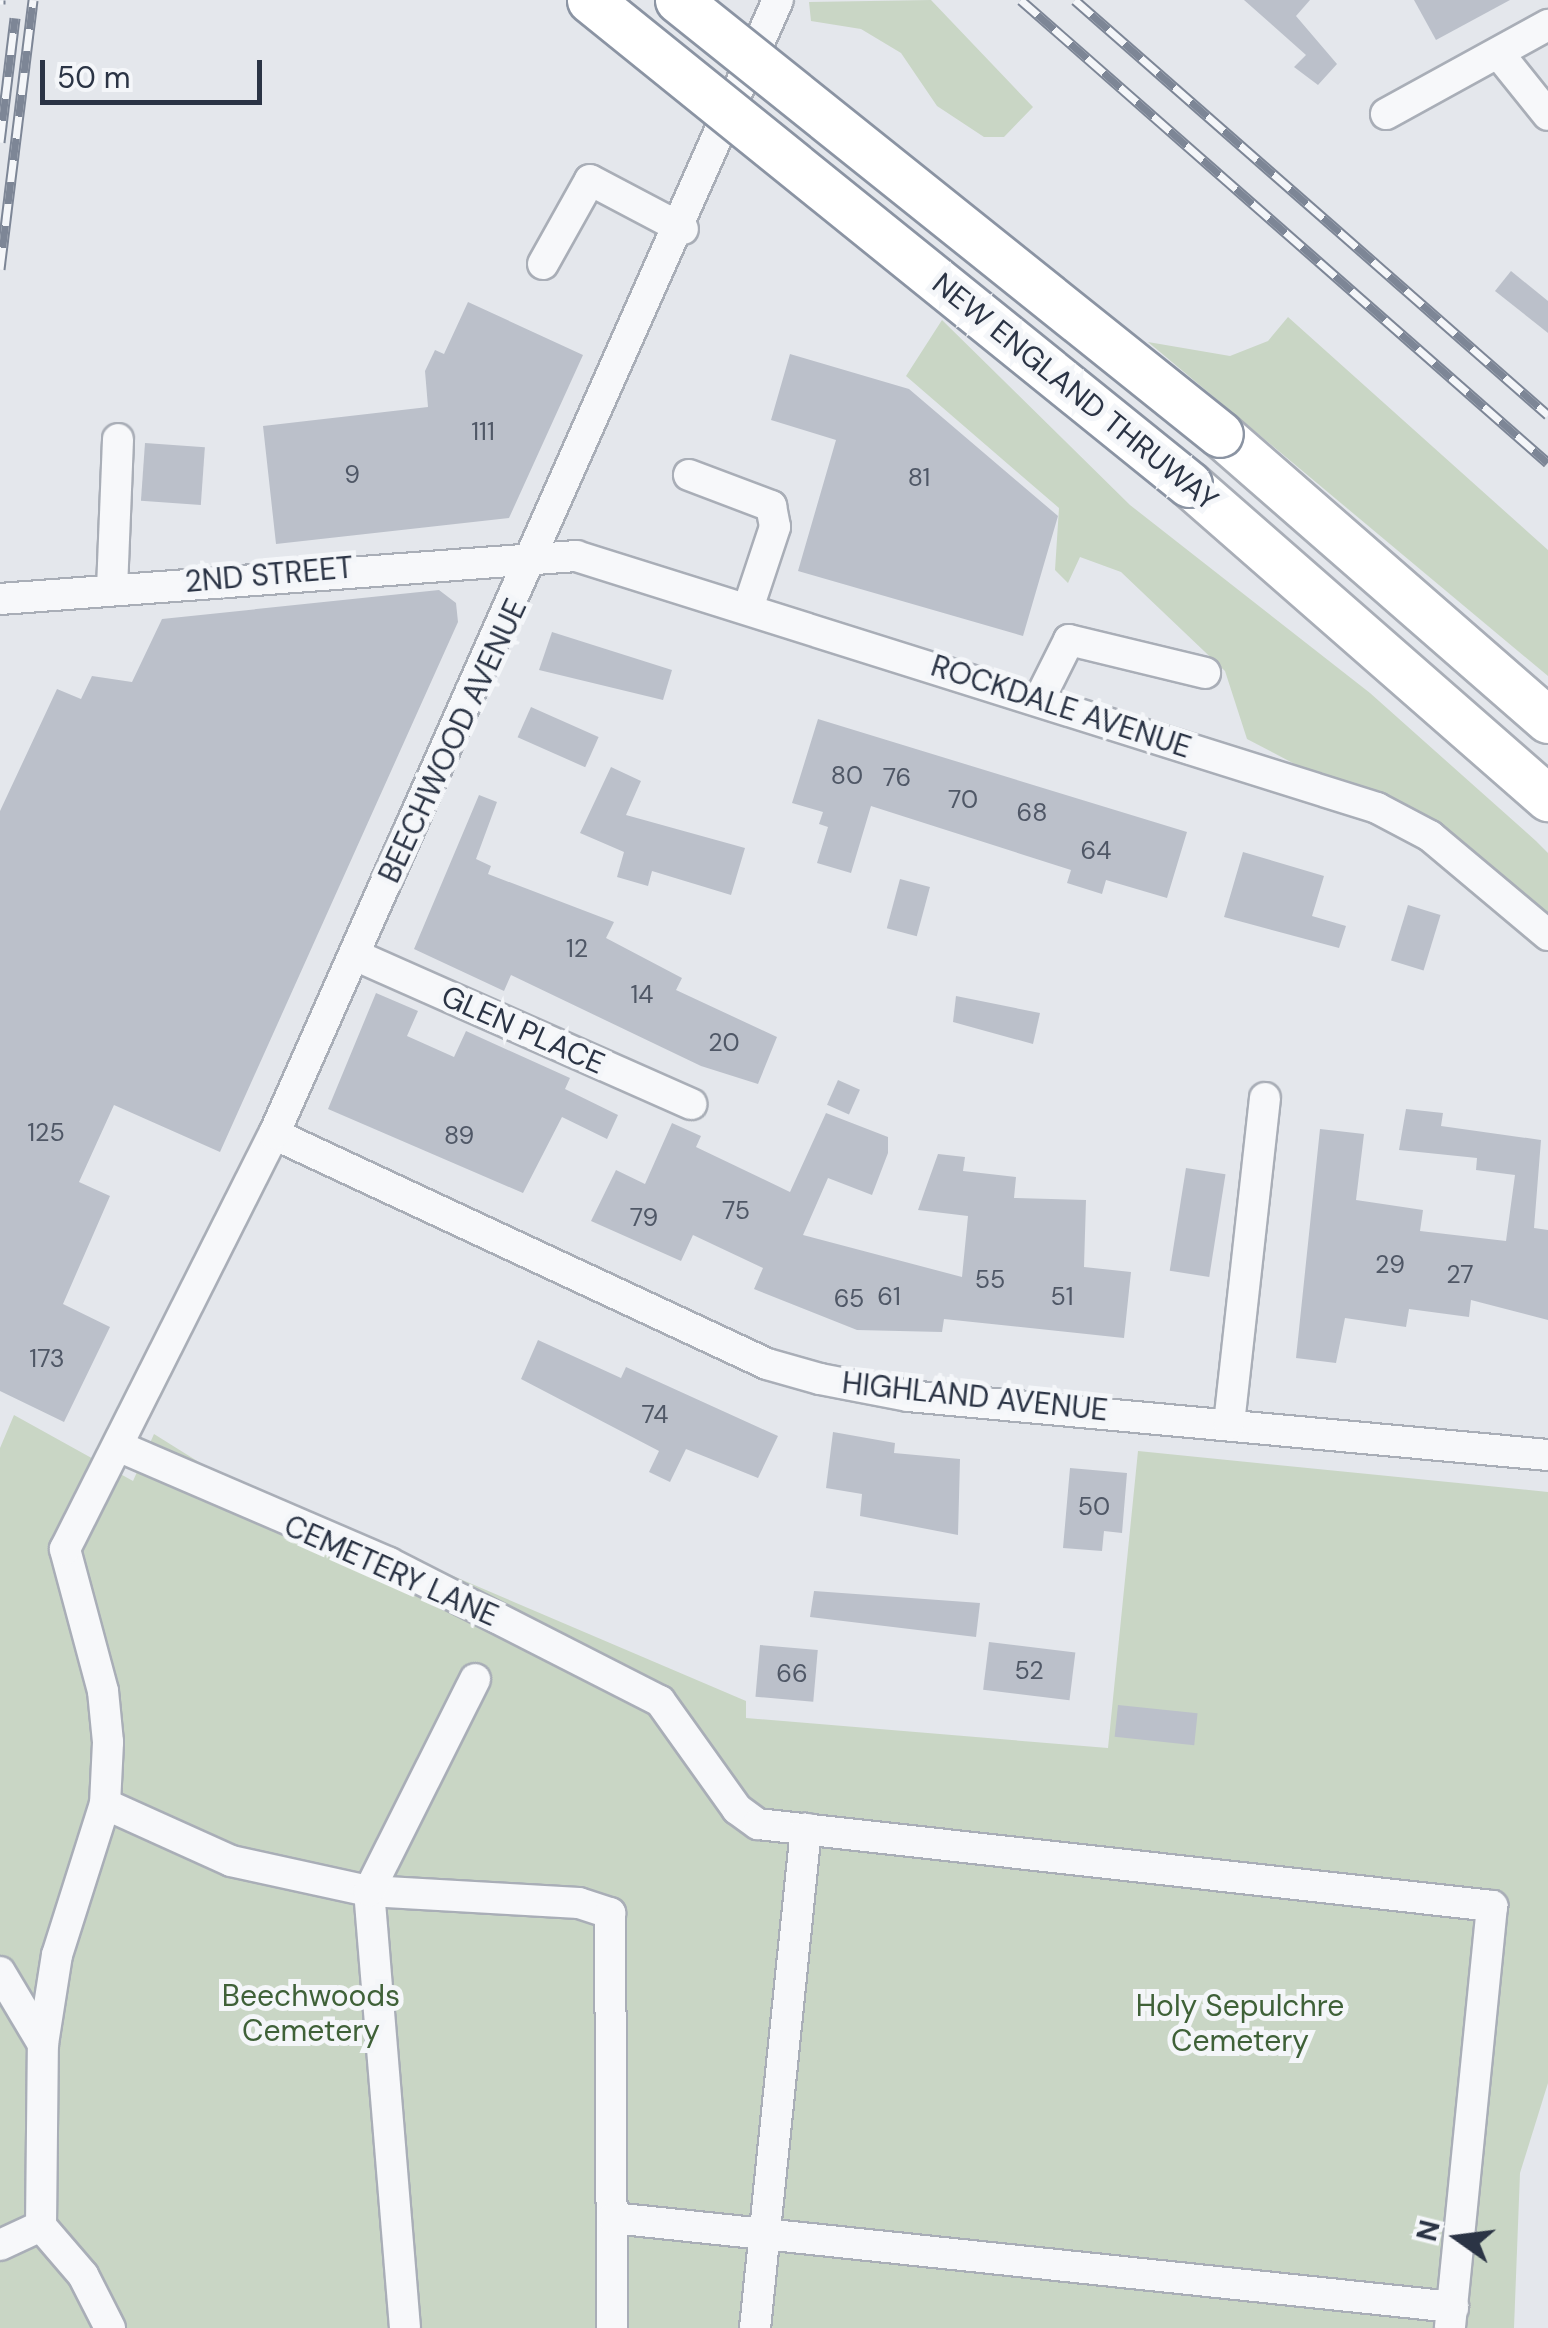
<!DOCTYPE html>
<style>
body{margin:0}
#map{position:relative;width:1548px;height:2328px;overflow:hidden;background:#e4e7ec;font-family:"DM Sans",sans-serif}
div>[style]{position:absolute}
.green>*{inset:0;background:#c9d6c5}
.building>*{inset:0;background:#bbc0ca;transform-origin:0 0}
.roads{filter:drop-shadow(2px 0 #a9aeb7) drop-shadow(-2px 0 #a9aeb7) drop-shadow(0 2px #a9aeb7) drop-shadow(0 -2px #a9aeb7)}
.minor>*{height:30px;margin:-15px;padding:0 15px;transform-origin:15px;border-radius:15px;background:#f7f8fa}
.highway>*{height:45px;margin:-22.5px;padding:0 22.5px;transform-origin:22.5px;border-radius:22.5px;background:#fff}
.rail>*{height:11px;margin-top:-5.5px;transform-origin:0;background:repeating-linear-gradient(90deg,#f4f6f9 0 22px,#7d8696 0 44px);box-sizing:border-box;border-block:2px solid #7d8696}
.bridges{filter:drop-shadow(2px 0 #8b94a3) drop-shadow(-2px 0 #8b94a3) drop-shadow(0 2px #8b94a3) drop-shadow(0 -2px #8b94a3)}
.highway-bridge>*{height:45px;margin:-22.5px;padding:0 22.5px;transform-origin:22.5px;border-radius:22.5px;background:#fff}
span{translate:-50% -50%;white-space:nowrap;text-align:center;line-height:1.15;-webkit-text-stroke:10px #f4f6f9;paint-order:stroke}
.number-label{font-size:25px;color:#4f5766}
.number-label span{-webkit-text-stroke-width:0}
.street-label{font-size:30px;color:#2b3445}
.park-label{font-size:30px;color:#3f6138}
.north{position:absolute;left:1408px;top:2188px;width:100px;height:100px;-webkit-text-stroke:8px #f4f6f9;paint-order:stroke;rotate:284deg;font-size:28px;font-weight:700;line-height:40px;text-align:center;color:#2b3445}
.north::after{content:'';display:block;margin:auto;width:35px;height:45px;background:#2b3445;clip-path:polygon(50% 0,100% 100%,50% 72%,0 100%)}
.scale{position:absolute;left:40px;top:60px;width:222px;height:45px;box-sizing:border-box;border:5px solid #2b3445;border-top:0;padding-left:12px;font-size:30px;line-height:35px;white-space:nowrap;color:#2b3445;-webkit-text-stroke:8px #f4f6f9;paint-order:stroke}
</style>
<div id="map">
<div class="green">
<div style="clip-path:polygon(931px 0,1033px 107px,1004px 137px,984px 137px,937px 106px,901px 53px,861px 29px,811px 21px,809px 2px)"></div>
<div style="clip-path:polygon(1288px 317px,1548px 550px,1548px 676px,1148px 342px,1230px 356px,1268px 341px)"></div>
<div style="clip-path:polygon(942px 320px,1130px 505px,1370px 693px,1536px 841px,1548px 853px,1548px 916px,1497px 870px,1247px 739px,1225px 671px,1121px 572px,1080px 557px,1068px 583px,1055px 570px,1059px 508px,906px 376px)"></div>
<div style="clip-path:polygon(14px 1415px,133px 1481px,154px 1434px,226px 1479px,746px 1701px,746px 1718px,1108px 1748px,1138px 1451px,1548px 1492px,1548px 2083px,1520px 2173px,1514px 2328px,0 2328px,0 1448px)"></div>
</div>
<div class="building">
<div style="clip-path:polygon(1244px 0,1310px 0,1296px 16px,1337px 64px,1318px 85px,1294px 67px,1306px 55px)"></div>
<div style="clip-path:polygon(1414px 0,1510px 0,1436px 40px)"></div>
<div style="clip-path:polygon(1511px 271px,1548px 301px,1548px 333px,1495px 291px)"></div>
<div style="clip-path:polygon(468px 302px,583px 355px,509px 518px,276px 544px,263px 426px,428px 407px,425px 371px,435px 350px,444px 354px)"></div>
<div style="clip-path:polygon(790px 354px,909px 389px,1058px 516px,1023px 636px,798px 571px,836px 440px,771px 420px)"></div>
<div style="left:145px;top:443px;width:60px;height:58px;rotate:4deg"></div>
<div style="clip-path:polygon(439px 590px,456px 603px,458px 622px,220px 1152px,114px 1105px,79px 1182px,110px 1196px,63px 1304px,110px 1327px,64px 1422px,0 1391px,0 811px,57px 689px,81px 699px,92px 676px,132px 682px,162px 619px)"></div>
<div style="clip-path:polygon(552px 632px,672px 670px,663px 700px,539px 670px)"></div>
<div style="left:531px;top:707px;width:74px;height:33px;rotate:24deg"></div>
<div style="clip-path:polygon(818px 719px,1187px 832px,1167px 898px,1106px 880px,1102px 894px,1067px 883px,1071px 870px,871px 806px,851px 873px,817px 863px,828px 827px,819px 824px,823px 812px,792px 803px)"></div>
<div style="clip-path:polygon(611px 767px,641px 781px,626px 815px,745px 848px,731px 895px,652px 871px,648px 886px,617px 877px,624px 852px,580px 833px)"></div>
<div style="clip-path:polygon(479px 795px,497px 802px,476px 859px,491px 866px,488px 874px,614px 922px,606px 938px,682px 978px,676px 990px,777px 1037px,758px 1084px,701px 1066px,511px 975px,504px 991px,414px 949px)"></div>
<div style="clip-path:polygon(1243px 852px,1324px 876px,1312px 916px,1346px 926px,1339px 948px,1224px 917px)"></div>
<div style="left:900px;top:879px;width:31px;height:51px;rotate:15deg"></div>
<div style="left:1408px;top:905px;width:34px;height:58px;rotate:17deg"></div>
<div style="clip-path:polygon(376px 993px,418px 1011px,407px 1036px,454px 1057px,466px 1031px,570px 1078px,565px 1089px,618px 1115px,607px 1139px,562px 1117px,523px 1193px,328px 1109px)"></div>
<div style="clip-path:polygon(956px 996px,1040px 1013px,1033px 1044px,953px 1022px)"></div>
<div style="left:838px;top:1080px;width:24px;height:27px;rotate:24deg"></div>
<div style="clip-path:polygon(1406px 1109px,1443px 1113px,1441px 1126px,1541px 1140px,1534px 1228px,1548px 1230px,1548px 1320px,1471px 1300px,1469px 1317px,1409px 1309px,1406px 1327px,1345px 1318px,1336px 1363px,1296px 1358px,1320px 1129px,1364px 1134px,1356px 1200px,1423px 1210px,1420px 1231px,1506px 1241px,1515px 1175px,1476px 1170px,1477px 1158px,1399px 1150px)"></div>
<div style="clip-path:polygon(826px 1113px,888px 1137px,888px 1153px,872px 1195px,828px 1178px,803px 1235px,962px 1277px,968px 1216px,918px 1210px,938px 1154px,965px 1157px,963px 1171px,1016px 1177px,1014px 1198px,1086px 1200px,1084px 1267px,1131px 1272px,1124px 1338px,944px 1319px,942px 1332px,857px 1330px,754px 1289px,763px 1268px,693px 1235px,681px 1261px,591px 1221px,616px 1170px,645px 1184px,672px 1123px,701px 1136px,696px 1147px,790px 1192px)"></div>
<div style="left:1186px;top:1168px;width:40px;height:104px;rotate:9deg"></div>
<div style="clip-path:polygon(538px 1340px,621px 1378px,626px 1367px,778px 1436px,758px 1478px,686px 1449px,670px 1482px,649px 1472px,659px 1451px,521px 1379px)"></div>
<div style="clip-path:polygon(833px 1432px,895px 1443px,894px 1453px,960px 1459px,958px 1535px,860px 1516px,862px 1494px,826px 1488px)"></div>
<div style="clip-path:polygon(1070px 1468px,1127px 1473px,1122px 1533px,1104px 1531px,1102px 1551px,1063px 1548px)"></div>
<div style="clip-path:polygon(814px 1591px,980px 1603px,976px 1637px,810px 1617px)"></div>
<div style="left:989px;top:1642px;width:87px;height:48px;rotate:7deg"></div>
<div style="left:760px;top:1645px;width:58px;height:52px;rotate:5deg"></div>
<div style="left:1118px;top:1705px;width:80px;height:32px;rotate:6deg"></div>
</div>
<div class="roads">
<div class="minor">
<div style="left:1499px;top:54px;width:78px;rotate:51.2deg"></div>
<div style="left:1386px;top:114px;width:185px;rotate:-28.8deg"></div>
<div style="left:543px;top:264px;width:96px;rotate:-60.8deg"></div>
<div style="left:590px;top:180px;width:105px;rotate:27.8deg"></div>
<div style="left:689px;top:475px;width:88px;rotate:20.7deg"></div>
<div style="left:771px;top:506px;width:21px;rotate:79deg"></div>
<div style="left:775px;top:527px;width:85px;rotate:108.4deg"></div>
<div style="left:112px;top:589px;width:150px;rotate:-87.7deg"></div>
<div style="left:0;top:599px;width:578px;rotate:-4.27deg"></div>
<div style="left:576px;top:556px;width:840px;rotate:17.46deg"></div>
<div style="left:1377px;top:808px;width:60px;rotate:27.8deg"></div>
<div style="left:1430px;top:836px;width:154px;rotate:40deg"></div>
<div style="left:1039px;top:700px;width:67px;rotate:-63.4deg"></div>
<div style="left:1069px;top:640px;width:140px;rotate:13.6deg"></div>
<div style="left:355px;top:955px;width:368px;rotate:23.9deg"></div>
<div style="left:274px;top:1134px;width:544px;rotate:25.01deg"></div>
<div style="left:767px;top:1364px;width:55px;rotate:15.8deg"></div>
<div style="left:820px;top:1379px;width:90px;rotate:10.9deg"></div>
<div style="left:908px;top:1396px;width:643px;rotate:5.27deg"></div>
<div style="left:1229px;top:1424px;width:328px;rotate:-83.7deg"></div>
<div style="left:120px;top:1447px;width:293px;rotate:23.3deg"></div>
<div style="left:389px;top:1563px;width:304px;rotate:27deg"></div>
<div style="left:660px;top:1701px;width:133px;rotate:54.5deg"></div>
<div style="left:737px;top:1809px;width:26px;rotate:36deg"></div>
<div style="left:758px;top:1824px;width:739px;rotate:6.37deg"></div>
<div style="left:1492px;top:1906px;width:424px;rotate:95.7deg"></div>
<div style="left:105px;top:1804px;width:138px;rotate:24.3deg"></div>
<div style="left:231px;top:1861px;width:141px;rotate:12.3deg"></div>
<div style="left:369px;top:1891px;width:210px;rotate:3.3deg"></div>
<div style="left:579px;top:1903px;width:33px;rotate:18deg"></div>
<div style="left:610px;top:1913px;width:415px;rotate:89.7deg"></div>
<div style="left:0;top:1972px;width:84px;rotate:59.2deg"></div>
<div style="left:613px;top:2218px;width:845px;rotate:6.05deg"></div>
<div style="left:0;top:2245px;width:45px;rotate:-24.9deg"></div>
<div style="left:110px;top:2328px;width:59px;rotate:-117deg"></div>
<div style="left:83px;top:2275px;width:65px;rotate:-130.6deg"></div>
<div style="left:41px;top:2226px;width:182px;rotate:-89.4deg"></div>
<div style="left:43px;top:2044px;width:90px;rotate:-81.1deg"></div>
<div style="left:57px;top:1955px;width:158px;rotate:-72.4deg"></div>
<div style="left:105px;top:1804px;width:62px;rotate:-87.2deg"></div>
<div style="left:108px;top:1742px;width:51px;rotate:-95.6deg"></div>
<div style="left:103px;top:1691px;width:147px;rotate:-105deg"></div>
<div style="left:65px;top:1549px;width:465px;rotate:-63.3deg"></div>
<div style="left:274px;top:1134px;width:1241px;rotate:-66.04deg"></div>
<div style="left:405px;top:2328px;width:438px;rotate:-94.7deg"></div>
<div style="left:369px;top:1891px;width:237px;rotate:-63.4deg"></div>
<div style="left:755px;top:2328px;width:502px;rotate:-84.16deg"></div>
</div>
<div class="highway">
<div style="left:1220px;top:434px;width:435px;rotate:41.1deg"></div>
<div style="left:1189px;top:484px;width:477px;rotate:41.2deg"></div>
</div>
</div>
<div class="rail">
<div style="left:1021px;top:0;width:701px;rotate:41.3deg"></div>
<div style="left:1075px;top:0;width:629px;rotate:41.26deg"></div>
<div style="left:0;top:4px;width:4px;rotate:-90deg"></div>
<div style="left:0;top:142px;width:125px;rotate:-83.1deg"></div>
<div style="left:0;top:269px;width:271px;rotate:-83deg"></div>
</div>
<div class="bridges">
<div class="highway-bridge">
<div style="left:590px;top:0;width:770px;rotate:38.94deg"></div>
<div style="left:678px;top:0;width:694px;rotate:38.69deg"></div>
</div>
</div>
<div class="number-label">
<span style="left:483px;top:432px">111</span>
<span style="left:352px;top:475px">9</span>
<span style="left:919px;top:478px">81</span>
<span style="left:847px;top:776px">80</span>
<span style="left:897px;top:778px">76</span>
<span style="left:963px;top:800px">70</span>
<span style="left:1032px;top:813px">68</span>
<span style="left:1096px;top:851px">64</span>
<span style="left:577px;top:949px">12</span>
<span style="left:642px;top:995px">14</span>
<span style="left:724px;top:1043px">20</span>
<span style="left:46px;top:1133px">125</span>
<span style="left:459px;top:1136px">89</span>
<span style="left:736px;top:1211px">75</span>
<span style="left:644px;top:1218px">79</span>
<span style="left:1390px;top:1265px">29</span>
<span style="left:1460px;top:1275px">27</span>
<span style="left:990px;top:1280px">55</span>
<span style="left:889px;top:1297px">61</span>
<span style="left:1062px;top:1297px">51</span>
<span style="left:849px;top:1299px">65</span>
<span style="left:47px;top:1359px">173</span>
<span style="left:655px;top:1415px">74</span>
<span style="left:1094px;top:1507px">50</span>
<span style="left:1029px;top:1671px">52</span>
<span style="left:792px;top:1674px">66</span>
</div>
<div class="street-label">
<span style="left:1075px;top:392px;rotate:39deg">NEW ENGLAND THRUWAY</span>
<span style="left:269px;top:575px;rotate:-5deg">2ND STREET</span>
<span style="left:1061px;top:707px;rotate:18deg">ROCKDALE AVENUE</span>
<span style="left:453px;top:741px;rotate:-65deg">BEECHWOOD AVENUE</span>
<span style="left:523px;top:1030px;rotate:24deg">GLEN PLACE</span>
<span style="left:975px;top:1397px;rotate:6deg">HIGHLAND AVENUE</span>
<span style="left:391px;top:1571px;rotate:24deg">CEMETERY LANE</span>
</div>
<div class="park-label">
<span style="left:311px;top:2013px">Beechwoods<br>Cemetery</span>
<span style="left:1240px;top:2023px">Holy Sepulchre<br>Cemetery</span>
</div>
<div class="north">N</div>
<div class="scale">50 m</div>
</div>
